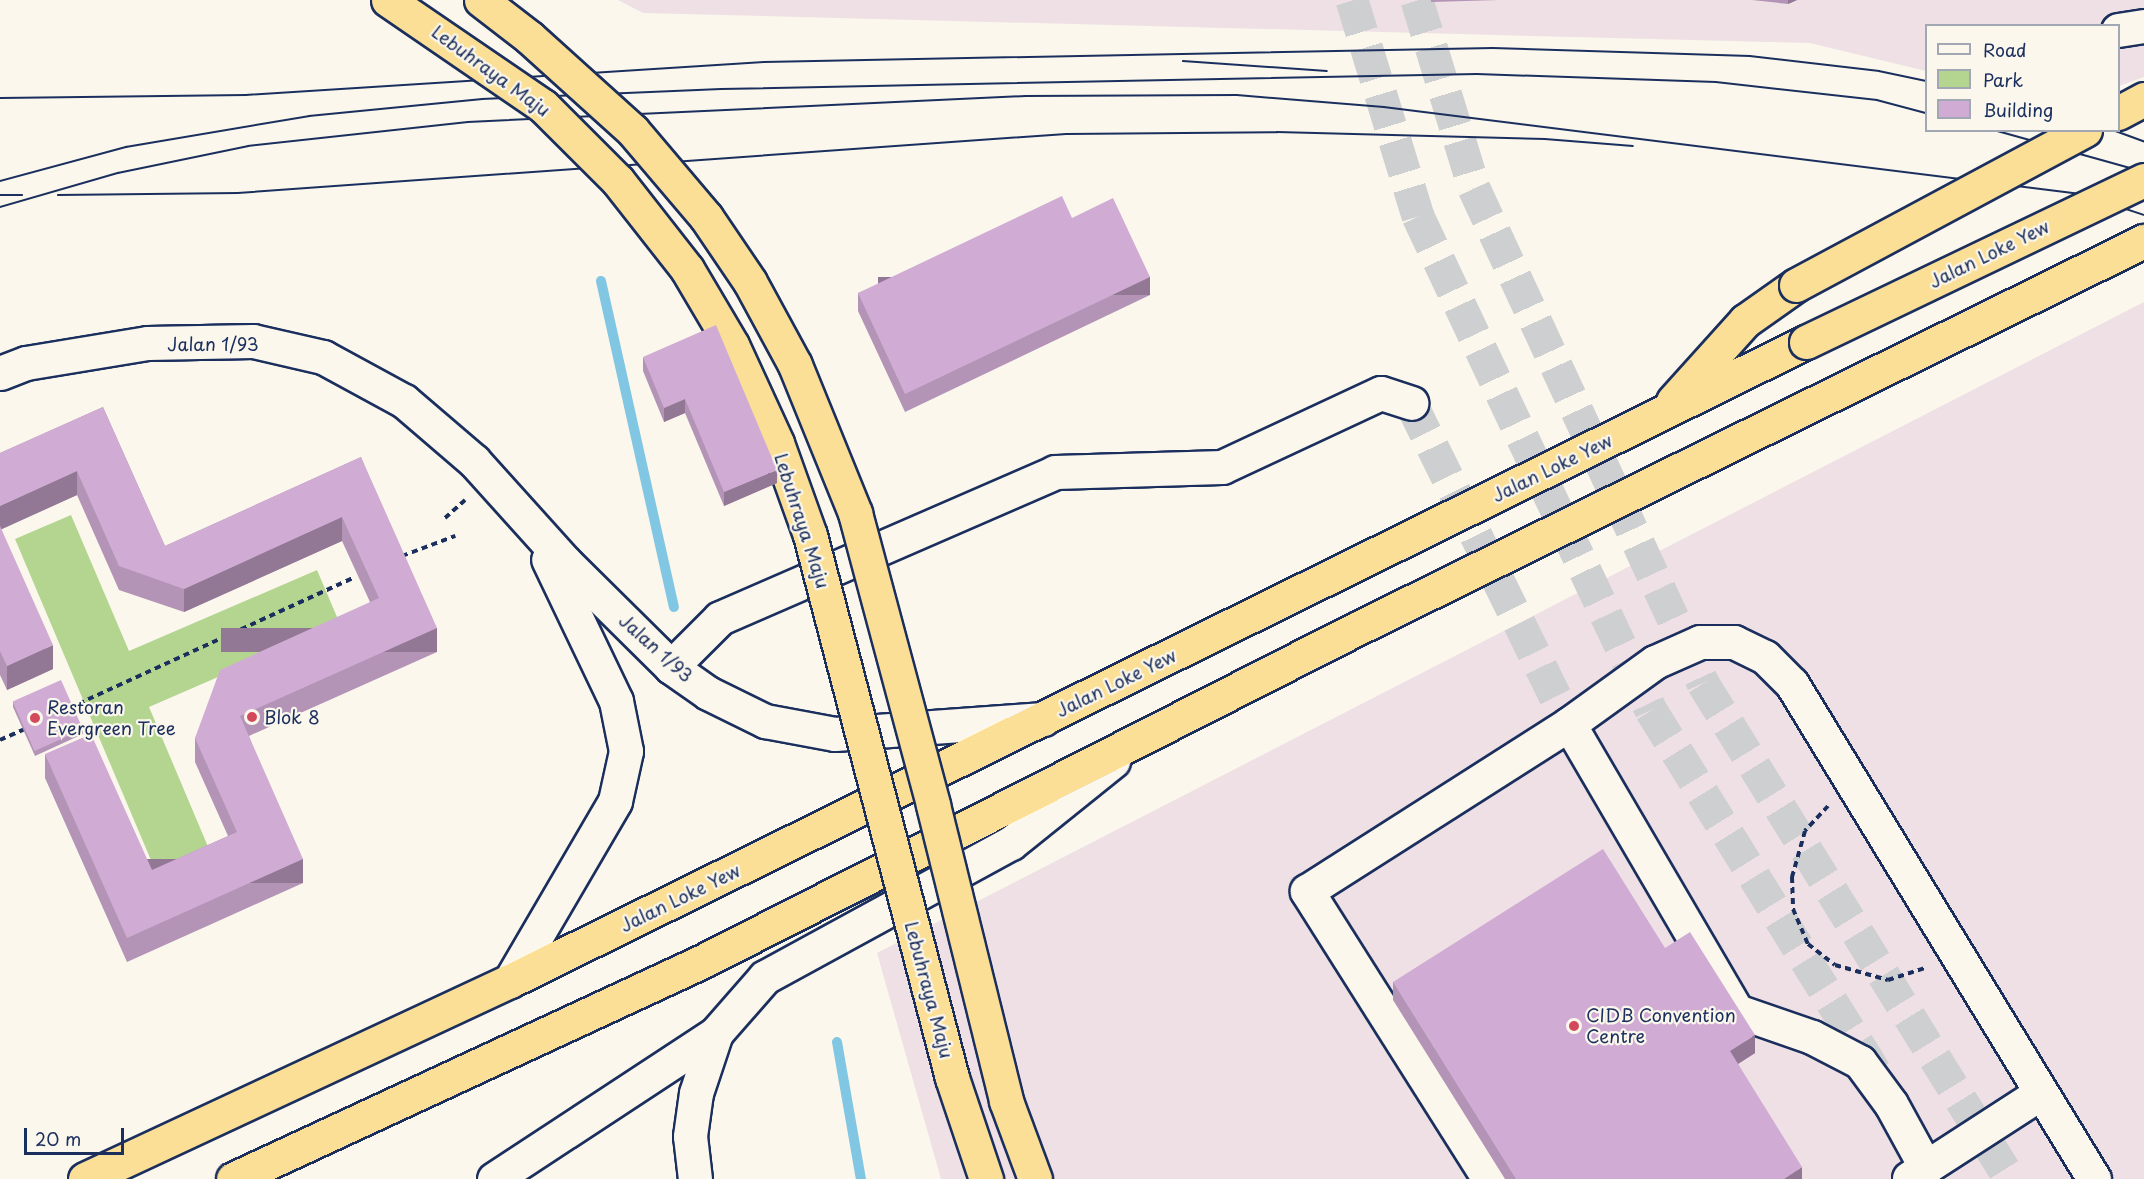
<!DOCTYPE html>
<style>
body{margin:0}
#map{position:relative;width:2144px;height:1179px;overflow:hidden;background:#fbf7ec;font-family:"Playpen Sans",sans-serif}
div>[style]{position:absolute}
.built>*{inset:0;background:#eee0e5}
.green>*{inset:0;background:#b3d590}
.stream>*{height:10px;margin:-5px;padding:0 5px;transform-origin:5px;border-radius:5px;background:#81c6e2}
.minor-tunnel>*{height:33px;margin-top:-16.5px;transform-origin:0;background:repeating-linear-gradient(90deg,#cecfd0 0 33px,transparent 0 49px)}
.highway-tunnel>*{height:33px;margin-top:-16.5px;transform-origin:0;background:repeating-linear-gradient(90deg,#cecfd0 0 33px,transparent 0 49px)}
.path>*{height:4px;margin-top:-2px;transform-origin:0;background:repeating-linear-gradient(90deg,#1b2f5e 0 6px,transparent 0 10.5px)}
.roads{filter:drop-shadow(2px 0 #1b2f5e) drop-shadow(-2px 0 #1b2f5e) drop-shadow(0 2px #1b2f5e) drop-shadow(0 -2px #1b2f5e)}
.minor>*{height:33px;margin:-16.5px;padding:0 16.5px;transform-origin:16.5px;border-radius:16.5px;background:#fbf7ec}
.highway>*{height:33px;margin:-16.5px;padding:0 16.5px;transform-origin:16.5px;border-radius:16.5px;background:#fbdf96}
.tram>*{height:1.5px;margin:-0.75px;padding:0 0.75px;transform-origin:0.75px;border-radius:0.75px;background:#1b2f5e}
.bridges{filter:drop-shadow(2px 0 #1b2f5e) drop-shadow(-2px 0 #1b2f5e) drop-shadow(0 2px #1b2f5e) drop-shadow(0 -2px #1b2f5e)}
.highway-bridge>*{height:33px;margin:-16.5px;padding:0 16.5px;transform-origin:16.5px;border-radius:16.5px;background:#fbdf96}
.wall>*{inset:0;background:#b394b7}
.shaded-wall>*{inset:0;background:#927895;transform-origin:0 0}
.building>*{inset:0;background:#d0acd5;transform-origin:0 0}
.dots>*{width:16px;height:16px;translate:-50% -50%;box-sizing:border-box;border:3px solid #fbf7ec;border-radius:50%}
span{translate:-50% -50%;white-space:nowrap;text-align:center;line-height:1.15;-webkit-text-stroke:4.5px #fbf7ec;paint-order:stroke}
.street-label{font-size:18px;color:#1b2f5e}
.poi-label{font-size:18px;color:#1b2f5e}
.left{translate:0 -50%;text-align:left}
.legend{position:absolute;left:1925px;top:24px;width:195px;height:108px;box-sizing:border-box;background:#fbf7ec;border:2px solid #a1a7b3;margin:0;padding:8px 10px;list-style:none;font-size:18px;color:#1b2f5e}
.legend li{display:flex;align-items:center;gap:12px;height:30px}
.legend b{width:30px;border:2px solid #a1a7b3}
.scale{position:absolute;left:24px;top:1128px;width:100px;height:27px;box-sizing:border-box;border:3px solid #1b2f5e;border-top:0;padding-left:8px;font-size:18px;line-height:21px;white-space:nowrap;color:#1b2f5e;-webkit-text-stroke:4px #fbf7ec;paint-order:stroke}
</style>
<div id="map">
<div class="built">
<div style="clip-path:polygon(618px 0,2144px 0,2144px 77px,2119px 86px,2118px 26px,1926px 26px,1926px 71px,1810px 43px,643px 13px)"></div>
<div style="clip-path:polygon(2144px 302px,2144px 1179px,941px 1179px,877px 953px)"></div>
</div>
<div class="green">
<div style="clip-path:polygon(71px 515px,129px 651px,317px 570px,340px 624px,149px 707px,209px 849px,156px 872px,15px 539px)"></div>
</div>
<div class="stream">
<div style="left:601px;top:281px;width:334px;rotate:77.4deg"></div>
<div style="left:837px;top:1042px;width:139px;rotate:80.1deg"></div>
</div>
<div class="minor-tunnel">
<div style="left:1411px;top:403px;width:358px;rotate:63.8deg"></div>
</div>
<div class="highway-tunnel">
<div style="left:1352px;top:0;width:226px;rotate:73deg"></div>
<div style="left:1418px;top:216px;width:546px;rotate:64.75deg"></div>
<div style="left:1651px;top:710px;width:437px;rotate:58.2deg"></div>
<div style="left:1417px;top:0;width:196px;rotate:73.1deg"></div>
<div style="left:1474px;top:188px;width:545px;rotate:65.17deg"></div>
<div style="left:1703px;top:683px;width:583px;rotate:58.24deg"></div>
</div>
<div class="path">
<div style="left:445px;top:518px;width:27px;rotate:-42deg"></div>
<div style="left:402px;top:556px;width:57px;rotate:-20.7deg"></div>
<div style="left:69px;top:708px;width:312px;rotate:-24.6deg"></div>
<div style="left:0;top:740px;width:30px;rotate:-24deg"></div>
<div style="left:1828px;top:806px;width:34px;rotate:133deg"></div>
<div style="left:1805px;top:831px;width:48px;rotate:105.8deg"></div>
<div style="left:1792px;top:877px;width:32px;rotate:88deg"></div>
<div style="left:1793px;top:909px;width:38px;rotate:67deg"></div>
<div style="left:1808px;top:944px;width:34px;rotate:38deg"></div>
<div style="left:1835px;top:965px;width:55px;rotate:15.8deg"></div>
<div style="left:1888px;top:980px;width:40px;rotate:-18deg"></div>
</div>
<div class="roads">
<div class="minor">
<div style="left:2118px;top:30px;width:26px;rotate:-9deg"></div>
<div style="left:0;top:373px;width:28px;rotate:-21deg"></div>
<div style="left:26px;top:363px;width:123px;rotate:-9.4deg"></div>
<div style="left:147px;top:343px;width:106px;rotate:-1.1deg"></div>
<div style="left:253px;top:341px;width:72px;rotate:12.9deg"></div>
<div style="left:323px;top:357px;width:92px;rotate:28.5deg"></div>
<div style="left:404px;top:401px;width:92px;rotate:40.6deg"></div>
<div style="left:474px;top:461px;width:136px;rotate:48deg"></div>
<div style="left:565px;top:562px;width:149px;rotate:44.7deg"></div>
<div style="left:671px;top:667px;width:45px;rotate:35.1deg"></div>
<div style="left:708px;top:693px;width:64px;rotate:26.2deg"></div>
<div style="left:765px;top:721px;width:71px;rotate:10.5deg"></div>
<div style="left:835px;top:734px;width:209px;rotate:-4.1deg"></div>
<div style="left:671px;top:667px;width:69px;rotate:-45deg"></div>
<div style="left:720px;top:618px;width:365px;rotate:-23.5deg"></div>
<div style="left:1055px;top:472px;width:167px;rotate:-1.7deg"></div>
<div style="left:1222px;top:467px;width:175px;rotate:-25deg"></div>
<div style="left:1381px;top:393px;width:32px;rotate:18deg"></div>
<div style="left:1569px;top:724px;width:333px;rotate:59.7deg"></div>
<div style="left:1737px;top:1011px;width:79px;rotate:19.1deg"></div>
<div style="left:1812px;top:1037px;width:54px;rotate:27.5deg"></div>
<div style="left:1860px;top:1062px;width:52px;rotate:53.6deg"></div>
<div style="left:1891px;top:1104px;width:73px;rotate:61.3deg"></div>
<div style="left:510px;top:981px;width:208px;rotate:-59.7deg"></div>
<div style="left:615px;top:801px;width:51px;rotate:-77.6deg"></div>
<div style="left:626px;top:751px;width:51px;rotate:-101.3deg"></div>
<div style="left:616px;top:701px;width:157px;rotate:-115.6deg"></div>
<div style="left:1909px;top:1178px;width:155px;rotate:-32.9deg"></div>
<div style="left:494px;top:1179px;width:266px;rotate:-33.3deg"></div>
<div style="left:695px;top:1179px;width:43px;rotate:-96.6deg"></div>
<div style="left:690px;top:1136px;width:43px;rotate:-82.1deg"></div>
<div style="left:696px;top:1093px;width:63px;rotate:-71.6deg"></div>
<div style="left:716px;top:1033px;width:74px;rotate:-48.8deg"></div>
<div style="left:765px;top:977px;width:280px;rotate:-28.6deg"></div>
<div style="left:1011px;top:843px;width:131px;rotate:-38.8deg"></div>
<div style="left:1489px;top:1179px;width:341px;rotate:-122.3deg"></div>
<div style="left:1307px;top:891px;width:311px;rotate:-32.5deg"></div>
<div style="left:1569px;top:724px;width:106px;rotate:-35.8deg"></div>
<div style="left:1655px;top:662px;width:49px;rotate:-24deg"></div>
<div style="left:1700px;top:642px;width:34px"></div>
<div style="left:1734px;top:642px;width:34px;rotate:26deg"></div>
<div style="left:1765px;top:657px;width:38px;rotate:45deg"></div>
<div style="left:1792px;top:684px;width:580px;rotate:58.61deg"></div>
</div>
<div class="highway">
<div style="left:2118px;top:113px;width:30px;rotate:-28deg"></div>
<div style="left:1673px;top:401px;width:108px;rotate:-48deg"></div>
<div style="left:1745px;top:321px;width:62px;rotate:-35.2deg"></div>
<div style="left:85px;top:1179px;width:469px;rotate:-25deg"></div>
<div style="left:510px;top:981px;width:1445px;rotate:-26.25deg"></div>
<div style="left:233px;top:1179px;width:516px;rotate:-24.88deg"></div>
<div style="left:701px;top:962px;width:733px;rotate:-26.95deg"></div>
<div style="left:1354px;top:630px;width:881px;rotate:-26.22deg"></div>
</div>
</div>
<div class="tram">
<div style="left:1183px;top:61px;width:144px;rotate:4deg"></div>
<div style="left:0;top:98px;width:246px;rotate:-0.7deg"></div>
<div style="left:246px;top:95px;width:519px;rotate:-3.65deg"></div>
<div style="left:764px;top:62px;width:729px;rotate:-1.1deg"></div>
<div style="left:1493px;top:48px;width:257px;rotate:1.8deg"></div>
<div style="left:1750px;top:56px;width:130px;rotate:6.6deg"></div>
<div style="left:1879px;top:71px;width:48px;rotate:12deg"></div>
<div style="left:1994px;top:130px;width:156px;rotate:15.6deg"></div>
<div style="left:2113px;top:130px;width:33px;rotate:20deg"></div>
<div style="left:0;top:181px;width:131px;rotate:-15.1deg"></div>
<div style="left:126px;top:147px;width:186px;rotate:-9.6deg"></div>
<div style="left:309px;top:116px;width:174px;rotate:-5.6deg"></div>
<div style="left:482px;top:99px;width:239px;rotate:-2.4deg"></div>
<div style="left:721px;top:89px;width:756px;rotate:-1.14deg"></div>
<div style="left:1477px;top:74px;width:239px;rotate:1.9deg"></div>
<div style="left:1716px;top:82px;width:162px;rotate:6.4deg"></div>
<div style="left:1877px;top:100px;width:51px;rotate:14.9deg"></div>
<div style="left:0;top:195px;width:22px"></div>
<div style="left:58px;top:195px;width:180px;rotate:-0.6deg"></div>
<div style="left:238px;top:193px;width:830px;rotate:-4.08deg"></div>
<div style="left:1066px;top:134px;width:211px;rotate:-0.5deg"></div>
<div style="left:1277px;top:132px;width:268px;rotate:1.5deg"></div>
<div style="left:1545px;top:139px;width:88px;rotate:4.5deg"></div>
<div style="left:0;top:207px;width:123px;rotate:-16.1deg"></div>
<div style="left:118px;top:173px;width:133px;rotate:-11.7deg"></div>
<div style="left:248px;top:146px;width:221px;rotate:-6.2deg"></div>
<div style="left:468px;top:122px;width:558px;rotate:-2.67deg"></div>
<div style="left:1025px;top:96px;width:212px;rotate:-0.3deg"></div>
<div style="left:1237px;top:95px;width:147px;rotate:4.7deg"></div>
<div style="left:1384px;top:107px;width:702px;rotate:7.11deg"></div>
<div style="left:2081px;top:194px;width:66px;rotate:18.4deg"></div>
</div>
<div class="bridges">
<div class="highway-bridge">
<div style="left:388px;top:0;width:188px;rotate:34.4deg"></div>
<div style="left:543px;top:106px;width:106px;rotate:45deg"></div>
<div style="left:618px;top:181px;width:112px;rotate:51.9deg"></div>
<div style="left:687px;top:269px;width:88px;rotate:59.4deg"></div>
<div style="left:732px;top:345px;width:108px;rotate:65.3deg"></div>
<div style="left:777px;top:443px;width:98px;rotate:70.3deg"></div>
<div style="left:810px;top:535px;width:561px;rotate:75.34deg"></div>
<div style="left:952px;top:1078px;width:107px;rotate:71.4deg"></div>
<div style="left:481px;top:0;width:61px;rotate:37.6deg"></div>
<div style="left:529px;top:37px;width:140px;rotate:42.1deg"></div>
<div style="left:633px;top:131px;width:113px;rotate:49.7deg"></div>
<div style="left:706px;top:217px;width:78px;rotate:55.9deg"></div>
<div style="left:750px;top:282px;width:94px;rotate:61.5deg"></div>
<div style="left:795px;top:365px;width:160px;rotate:67.9deg"></div>
<div style="left:855px;top:513px;width:302px;rotate:75deg"></div>
<div style="left:933px;top:805px;width:305px;rotate:76.1deg"></div>
<div style="left:1006px;top:1101px;width:83px;rotate:69.6deg"></div>
<div style="left:1796px;top:285px;width:328px;rotate:-28.2deg"></div>
<div style="left:1806px;top:342px;width:375px;rotate:-25.6deg"></div>
</div>
</div>
<div class="wall">
<div style="clip-path:polygon(1431px 0,1499px 0,1431px 2px)"></div>
<div style="clip-path:polygon(1752px 0,1797px 0,1788px 4px)"></div>
<div style="clip-path:polygon(1072px 218px,1150px 295px,905px 412px,858px 311px,858px 293px)"></div>
<div style="clip-path:polygon(643px 357px,777px 483px,724px 506px,685px 413px,664px 422px,643px 371px)"></div>
<div style="clip-path:polygon(103px 407px,165px 546px,361px 457px,437px 652px,249px 736px,303px 883px,127px 962px,45px 778px,45px 754px,152px 870px,228px 836px,195px 762px,195px 738px,370px 602px,342px 541px,184px 612px,119px 590px,77px 495px,1px 529px,53px 669px,7px 690px,0 675px,0 453px)"></div>
<div style="clip-path:polygon(13px 702px,83px 734px,35px 756px,13px 707px)"></div>
<div style="clip-path:polygon(1665px 948px,1755px 1053px,1738px 1064px,1802px 1179px,1505px 1179px,1393px 1000px,1393px 982px)"></div>
</div>
<div class="shaded-wall">
<div style="clip-path:polygon(1788px 0,1797px 0,1788px 4px)"></div>
<div style="left:1150px;top:277px;width:18px;height:272px;rotate:90deg"></div>
<div style="clip-path:polygon(685px 399px,685px 413px,664px 422px,664px 408px)"></div>
<div style="clip-path:polygon(777px 470px,777px 483px,724px 506px,724px 492px)"></div>
<div style="clip-path:polygon(77px 471px,77px 495px,0 530px,0 506px)"></div>
<div style="clip-path:polygon(342px 517px,342px 541px,184px 612px,184px 589px)"></div>
<div style="left:437px;top:628px;width:24px;height:216px;rotate:90deg"></div>
<div style="clip-path:polygon(53px 645px,53px 669px,7px 690px,7px 666px)"></div>
<div style="left:83px;top:729px;width:5px;height:53px;rotate:90deg"></div>
<div style="left:303px;top:859px;width:24px;height:193px;rotate:90deg"></div>
<div style="clip-path:polygon(1755px 1035px,1755px 1053px,1730px 1069px,1730px 1051px)"></div>
<div style="clip-path:polygon(1802px 1167px,1802px 1179px,1784px 1179px)"></div>
</div>
<div class="building">
<div style="clip-path:polygon(1062px 196px,1072px 218px,1113px 198px,1150px 277px,905px 394px,858px 293px)"></div>
<div style="clip-path:polygon(716px 325px,777px 470px,724px 492px,685px 399px,664px 408px,643px 357px)"></div>
<div style="clip-path:polygon(103px 407px,165px 546px,361px 457px,437px 628px,240px 716px,303px 859px,127px 938px,45px 754px,91px 734px,152px 870px,237px 832px,195px 738px,220px 670px,379px 598px,342px 517px,184px 589px,119px 566px,77px 471px,0 506px,0 453px)"></div>
<div style="clip-path:polygon(0 526px,53px 645px,7px 666px,0 651px)"></div>
<div style="left:61px;top:680px;width:54px;height:53px;rotate:66deg"></div>
<div style="clip-path:polygon(1603px 849px,1665px 948px,1690px 932px,1755px 1035px,1730px 1051px,1802px 1167px,1784px 1179px,1516px 1179px,1393px 982px)"></div>
</div>
<div class="dots">
<div style="left:252px;top:717px;background:#d1495b"></div>
<div style="left:35px;top:718px;background:#d1495b"></div>
<div style="left:1574px;top:1026px;background:#d1495b"></div>
</div>
<div class="street-label">
<span style="left:491px;top:71px;rotate:36deg">Lebuhraya Maju</span>
<span style="left:1989px;top:254px;rotate:-26deg">Jalan Loke Yew</span>
<span style="left:213px;top:344px">Jalan 1/93</span>
<span style="left:1552px;top:468px;rotate:-26deg">Jalan Loke Yew</span>
<span style="left:802px;top:521px;rotate:72deg">Lebuhraya Maju</span>
<span style="left:656px;top:648px;rotate:42deg">Jalan 1/93</span>
<span style="left:1116px;top:683px;rotate:-26deg">Jalan Loke Yew</span>
<span style="left:680px;top:898px;rotate:-26deg">Jalan Loke Yew</span>
<span style="left:929px;top:990px;rotate:75deg">Lebuhraya Maju</span>
</div>
<div class="poi-label">
<span class="left" style="left:47px;top:718px">Restoran<br>Evergreen Tree</span>
<span class="left" style="left:264px;top:717px">Blok 8</span>
<span class="left" style="left:1586px;top:1026px">CIDB Convention<br>Centre</span>
</div>
<ul class="legend">
<li><b style="height:8px;background:#fbf7ec"></b>Road</li>
<li><b style="height:16px;background:#b3d590"></b>Park</li>
<li><b style="height:16px;background:#d0acd5"></b>Building</li>
</ul>
<div class="scale">20 m</div>
</div>
